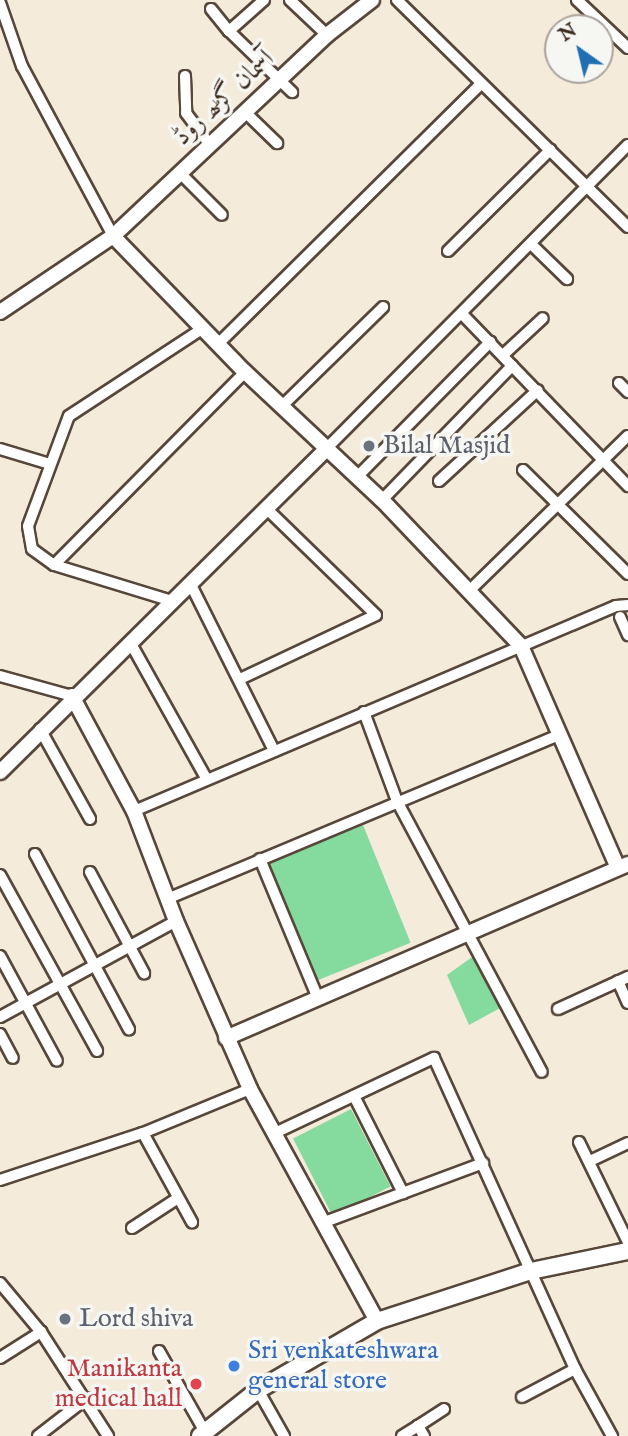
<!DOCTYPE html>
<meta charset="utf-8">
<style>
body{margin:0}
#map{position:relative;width:628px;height:1436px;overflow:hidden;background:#f4ebdb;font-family:"IM FELL English",Amiri,serif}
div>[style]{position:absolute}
.green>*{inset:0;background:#85db9e;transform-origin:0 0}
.roads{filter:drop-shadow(2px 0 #57473a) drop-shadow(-2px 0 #57473a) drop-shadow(0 2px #57473a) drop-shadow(0 -2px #57473a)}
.minor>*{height:10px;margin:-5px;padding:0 5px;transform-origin:5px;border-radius:5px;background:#fff}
.tertiary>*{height:14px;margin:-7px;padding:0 7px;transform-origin:7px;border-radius:7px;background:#fff}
.secondary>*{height:16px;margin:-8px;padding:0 8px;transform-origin:8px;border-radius:8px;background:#fff}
.dots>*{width:19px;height:19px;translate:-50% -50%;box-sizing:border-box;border:4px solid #f6f6f2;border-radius:50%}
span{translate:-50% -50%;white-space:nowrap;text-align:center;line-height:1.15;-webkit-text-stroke:7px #f6f6f2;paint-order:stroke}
.street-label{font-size:26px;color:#3b2a1e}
.worship-label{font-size:26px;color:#5b616d}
.left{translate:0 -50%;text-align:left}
.shop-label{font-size:26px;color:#366cbe}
.health-label{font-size:26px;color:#be3a42}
.right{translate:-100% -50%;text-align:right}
.north{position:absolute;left:544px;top:14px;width:70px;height:70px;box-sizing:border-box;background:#f6f6f2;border:2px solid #aba49d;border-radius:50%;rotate:326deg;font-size:19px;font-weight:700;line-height:28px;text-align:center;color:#3b2a1e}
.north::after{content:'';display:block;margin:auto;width:24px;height:32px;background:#1f6fb2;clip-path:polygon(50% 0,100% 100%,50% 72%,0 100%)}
</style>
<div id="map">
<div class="green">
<div style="left:363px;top:825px;width:127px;height:109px;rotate:68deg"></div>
<div style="clip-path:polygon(475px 955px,502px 1007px,469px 1025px,447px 975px)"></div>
<div style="left:351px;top:1109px;width:87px;height:65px;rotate:63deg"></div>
</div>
<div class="roads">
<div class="minor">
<div style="left:264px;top:0;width:47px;rotate:138.5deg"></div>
<div style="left:229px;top:31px;width:88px;rotate:44.1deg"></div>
<div style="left:290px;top:0;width:51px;rotate:43.4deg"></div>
<div style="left:397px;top:0;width:324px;rotate:44.5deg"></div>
<div style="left:577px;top:0;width:70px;rotate:43.3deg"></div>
<div style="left:0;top:3px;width:67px;rotate:70.8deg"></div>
<div style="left:22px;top:66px;width:193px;rotate:61.8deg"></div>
<div style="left:211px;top:9px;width:28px;rotate:51deg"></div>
<div style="left:185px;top:76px;width:37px;rotate:88deg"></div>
<div style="left:186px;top:113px;width:40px;rotate:53deg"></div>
<div style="left:245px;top:112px;width:45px;rotate:44.1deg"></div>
<div style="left:180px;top:173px;width:59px;rotate:45deg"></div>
<div style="left:532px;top:245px;width:49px;rotate:44.2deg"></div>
<div style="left:448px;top:251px;width:144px;rotate:-44.7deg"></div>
<div style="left:463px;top:315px;width:238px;rotate:46deg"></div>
<div style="left:218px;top:344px;width:367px;rotate:-44.7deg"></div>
<div style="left:503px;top:355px;width:54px;rotate:-42.8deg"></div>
<div style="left:619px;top:383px;width:13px;rotate:45deg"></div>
<div style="left:281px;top:407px;width:143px;rotate:-44.4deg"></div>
<div style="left:0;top:449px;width:52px;rotate:16.7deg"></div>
<div style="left:325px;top:450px;width:430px;rotate:-45.2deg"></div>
<div style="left:523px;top:470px;width:148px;rotate:44.7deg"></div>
<div style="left:357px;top:477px;width:190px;rotate:-45.4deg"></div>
<div style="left:439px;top:481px;width:134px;rotate:-42.6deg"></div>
<div style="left:382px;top:500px;width:187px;rotate:-45.9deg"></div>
<div style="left:54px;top:565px;width:272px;rotate:-45.3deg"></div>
<div style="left:190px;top:583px;width:188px;rotate:63.4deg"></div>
<div style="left:469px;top:591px;width:222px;rotate:-44.3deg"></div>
<div style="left:172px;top:601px;width:123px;rotate:-163deg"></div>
<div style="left:54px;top:565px;width:27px;rotate:-144deg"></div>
<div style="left:32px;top:549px;width:23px;rotate:-100deg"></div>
<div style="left:28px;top:526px;width:117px;rotate:-69.6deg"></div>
<div style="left:69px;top:416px;width:159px;rotate:-33.2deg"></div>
<div style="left:620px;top:617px;width:20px;rotate:66deg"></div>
<div style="left:130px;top:642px;width:156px;rotate:60.8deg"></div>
<div style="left:0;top:676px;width:75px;rotate:15.5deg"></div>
<div style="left:240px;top:679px;width:150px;rotate:-25.2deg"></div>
<div style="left:376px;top:615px;width:153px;rotate:-135.8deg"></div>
<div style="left:364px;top:712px;width:95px;rotate:69.7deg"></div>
<div style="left:397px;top:801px;width:307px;rotate:61.9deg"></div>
<div style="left:40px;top:729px;width:103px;rotate:60.9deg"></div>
<div style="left:134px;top:811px;width:524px;rotate:-23.04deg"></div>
<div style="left:616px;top:606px;width:12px;rotate:-5deg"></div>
<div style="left:35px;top:854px;width:199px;rotate:61.8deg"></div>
<div style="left:260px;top:859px;width:151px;rotate:67.4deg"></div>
<div style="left:90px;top:872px;width:115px;rotate:61.9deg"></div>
<div style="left:0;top:875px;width:201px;rotate:61.1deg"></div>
<div style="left:167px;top:899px;width:427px;rotate:-22.7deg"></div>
<div style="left:0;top:956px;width:119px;rotate:61.5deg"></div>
<div style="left:618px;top:981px;width:24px;rotate:66deg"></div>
<div style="left:558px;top:1009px;width:77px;rotate:-24.6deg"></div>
<div style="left:0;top:1017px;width:200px;rotate:-28.6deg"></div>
<div style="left:0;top:1034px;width:27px;rotate:62deg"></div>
<div style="left:354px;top:1096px;width:109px;rotate:63.2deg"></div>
<div style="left:143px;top:1133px;width:102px;rotate:61.2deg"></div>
<div style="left:275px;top:1133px;width:176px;rotate:-25.3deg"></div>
<div style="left:434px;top:1058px;width:341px;rotate:65.6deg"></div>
<div style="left:575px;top:1369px;width:77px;rotate:61.1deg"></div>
<div style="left:579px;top:1142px;width:111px;rotate:63.9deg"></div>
<div style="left:590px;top:1161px;width:42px;rotate:-25.3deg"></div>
<div style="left:0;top:1180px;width:151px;rotate:-18.2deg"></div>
<div style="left:143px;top:1133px;width:116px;rotate:-22.4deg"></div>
<div style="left:322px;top:1223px;width:172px;rotate:-20.4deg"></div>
<div style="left:132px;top:1228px;width:55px;rotate:-33.1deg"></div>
<div style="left:0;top:1283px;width:64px;rotate:50.1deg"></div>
<div style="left:41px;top:1332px;width:124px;rotate:57.2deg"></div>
<div style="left:159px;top:1351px;width:93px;rotate:60.4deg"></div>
<div style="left:0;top:1358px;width:49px;rotate:-32.4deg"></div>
<div style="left:258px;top:1390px;width:53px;rotate:60.5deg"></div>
<div style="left:522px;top:1397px;width:60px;rotate:-27.8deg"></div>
<div style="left:38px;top:1436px;width:62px;rotate:-37.8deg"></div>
<div style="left:402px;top:1436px;width:19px;rotate:-32deg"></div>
<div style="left:424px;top:1436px;width:12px;rotate:-121deg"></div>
<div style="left:418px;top:1426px;width:31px;rotate:-33deg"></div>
</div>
<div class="tertiary">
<div style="left:113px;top:236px;width:190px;rotate:45.9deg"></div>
<div style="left:245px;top:372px;width:187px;rotate:43.1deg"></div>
<div style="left:382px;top:500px;width:202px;rotate:46.4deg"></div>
<div style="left:521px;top:646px;width:242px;rotate:66.4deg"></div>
<div style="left:0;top:312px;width:136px;rotate:-33.9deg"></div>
<div style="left:113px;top:236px;width:294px;rotate:-43.2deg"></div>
<div style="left:327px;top:35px;width:57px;rotate:-37.9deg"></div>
<div style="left:72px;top:696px;width:131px;rotate:61.7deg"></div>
<div style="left:134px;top:811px;width:118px;rotate:69.1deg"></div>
<div style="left:176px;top:921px;width:184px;rotate:66.2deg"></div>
<div style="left:250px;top:1089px;width:264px;rotate:61.3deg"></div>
<div style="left:0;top:772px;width:458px;rotate:-44.7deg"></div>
<div style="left:226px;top:1038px;width:438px;rotate:-23.4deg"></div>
</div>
<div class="secondary">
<div style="left:200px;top:1436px;width:74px;rotate:-38.4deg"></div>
<div style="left:258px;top:1390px;width:138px;rotate:-30.1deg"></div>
<div style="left:377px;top:1321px;width:162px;rotate:-18deg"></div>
<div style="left:531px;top:1271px;width:99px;rotate:-11.7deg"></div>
</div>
</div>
<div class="dots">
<div style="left:369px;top:446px;background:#6b7280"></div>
<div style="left:65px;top:1319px;background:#6b7280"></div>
<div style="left:234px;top:1366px;background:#3f7fe0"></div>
<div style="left:196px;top:1384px;background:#e0444e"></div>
</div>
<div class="street-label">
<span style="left:224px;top:98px;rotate:-43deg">آسمان گڑھ روڈ</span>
</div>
<div class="worship-label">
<span class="left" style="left:383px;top:446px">Bilal Masjid</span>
<span class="left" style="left:79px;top:1319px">Lord shiva</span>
</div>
<div class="shop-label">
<span class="left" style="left:248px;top:1366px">Sri venkateshwara<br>general store</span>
</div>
<div class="health-label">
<span class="right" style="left:182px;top:1384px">Manikanta<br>medical hall</span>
</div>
<div class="north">N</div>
</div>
